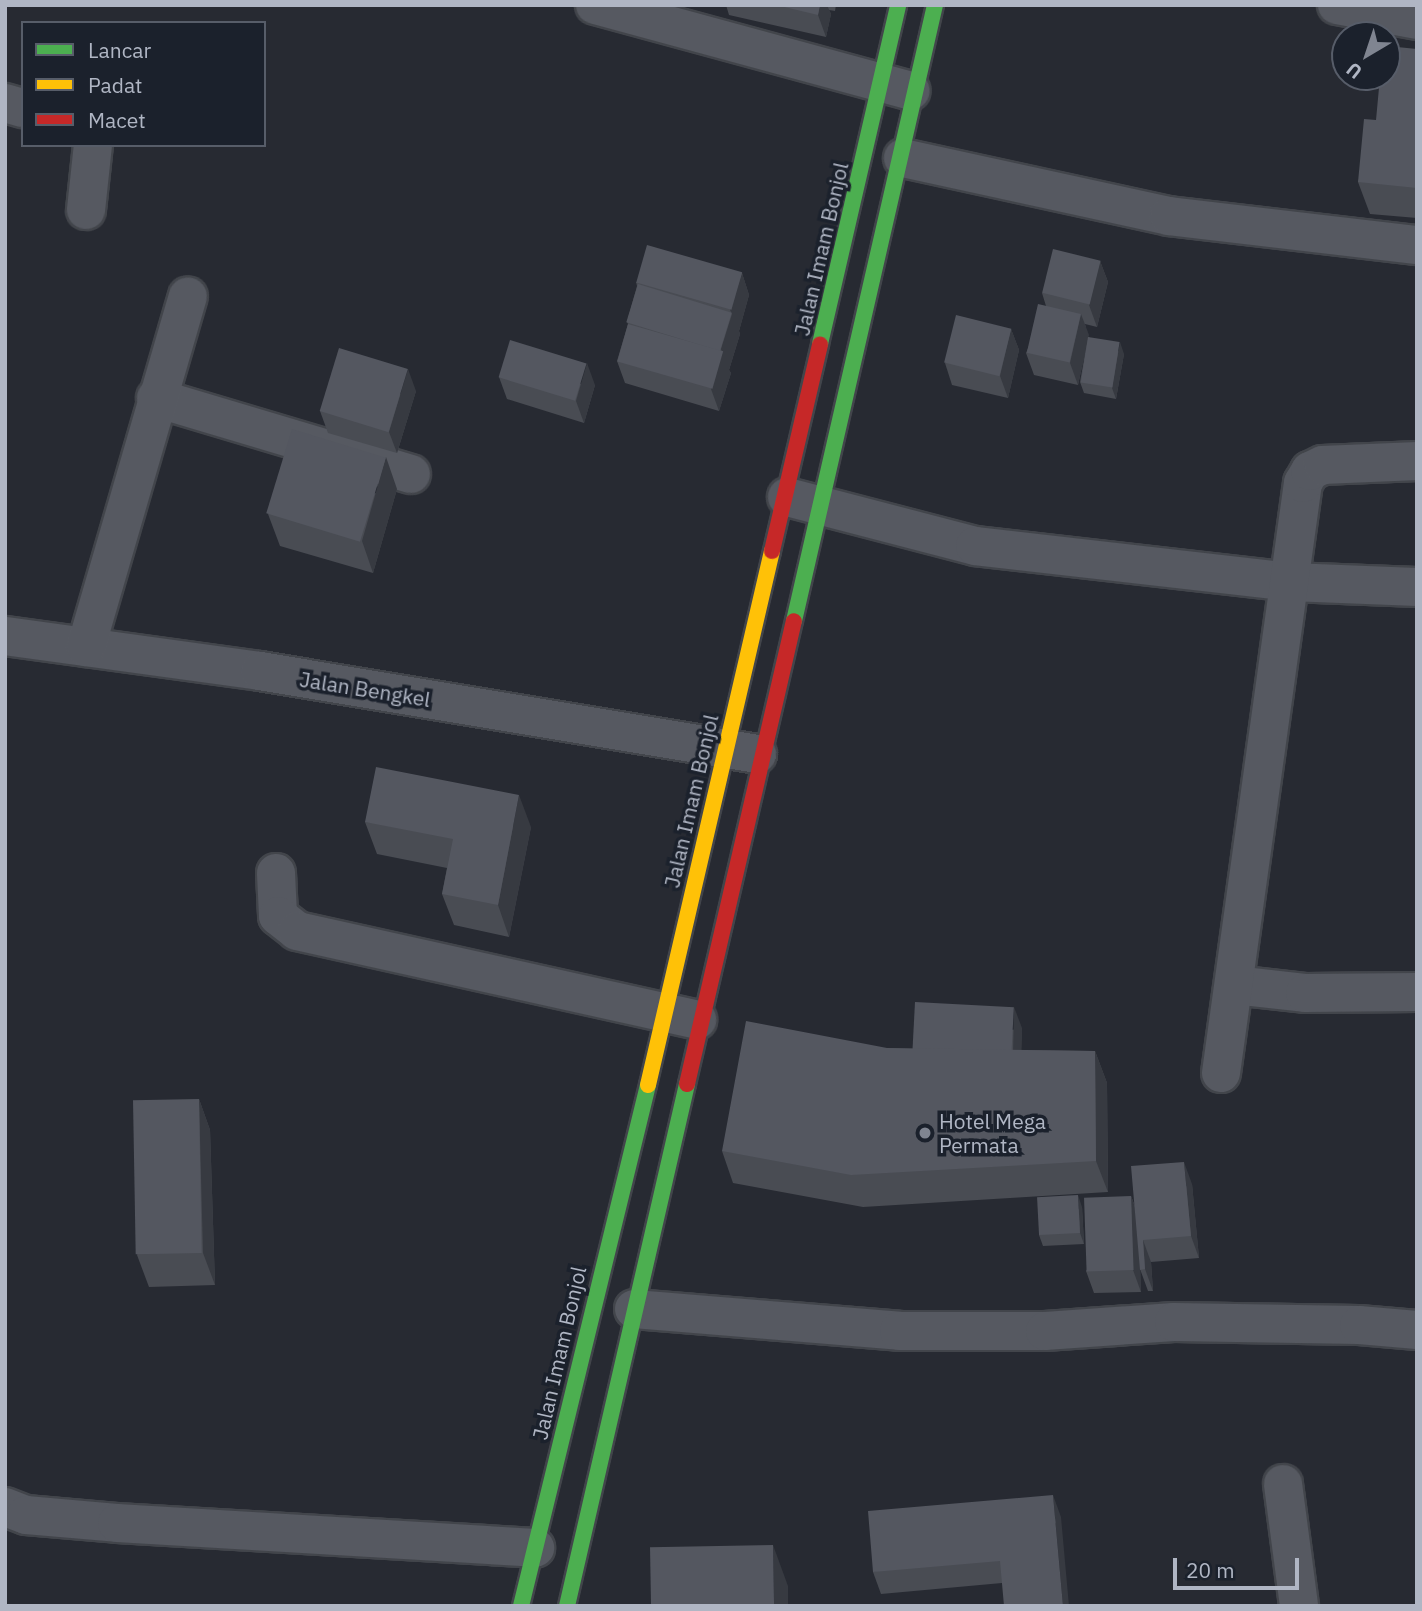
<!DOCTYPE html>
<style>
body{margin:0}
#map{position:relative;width:1422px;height:1611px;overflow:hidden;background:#272a32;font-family:"IBM Plex Sans",sans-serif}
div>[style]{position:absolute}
.roads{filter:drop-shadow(2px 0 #42454b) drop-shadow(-2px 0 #42454b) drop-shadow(0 2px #42454b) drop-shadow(0 -2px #42454b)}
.street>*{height:38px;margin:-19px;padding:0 19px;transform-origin:19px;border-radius:19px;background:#565961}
.fast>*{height:16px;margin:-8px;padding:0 8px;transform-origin:8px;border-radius:8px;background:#4caf50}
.slow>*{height:16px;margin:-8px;padding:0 8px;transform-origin:8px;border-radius:8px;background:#ffc107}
.jam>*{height:16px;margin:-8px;padding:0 8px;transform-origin:8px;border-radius:8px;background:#c62828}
.wall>*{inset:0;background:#494c53}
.shaded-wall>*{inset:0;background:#373a41}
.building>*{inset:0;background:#545760;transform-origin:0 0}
.dots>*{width:19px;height:19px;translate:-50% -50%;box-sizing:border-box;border:4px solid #1b212c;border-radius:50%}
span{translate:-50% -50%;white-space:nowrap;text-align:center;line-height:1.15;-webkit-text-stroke:7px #1b212c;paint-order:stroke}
.street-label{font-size:21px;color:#b0b6c4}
.poi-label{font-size:21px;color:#b0b6c4}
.left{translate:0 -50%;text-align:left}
.frame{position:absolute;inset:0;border:7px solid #b0b6c4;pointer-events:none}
.legend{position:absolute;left:21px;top:21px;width:245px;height:126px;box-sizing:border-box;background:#1b212c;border:2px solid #575d69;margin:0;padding:9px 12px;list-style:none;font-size:21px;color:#b0b6c4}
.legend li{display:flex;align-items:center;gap:14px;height:35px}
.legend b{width:35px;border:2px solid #575d69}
.north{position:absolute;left:1331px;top:21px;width:70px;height:70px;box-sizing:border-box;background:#1b212c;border:2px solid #575d69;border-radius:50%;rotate:219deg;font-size:19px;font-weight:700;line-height:28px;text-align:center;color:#b0b6c4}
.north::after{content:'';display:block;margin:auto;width:24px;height:32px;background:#808591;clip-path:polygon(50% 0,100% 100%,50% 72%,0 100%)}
.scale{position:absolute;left:1173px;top:1558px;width:126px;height:32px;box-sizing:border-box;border:4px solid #b0b6c4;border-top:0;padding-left:9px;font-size:21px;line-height:24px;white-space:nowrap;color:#b0b6c4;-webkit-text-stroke:5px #1b212c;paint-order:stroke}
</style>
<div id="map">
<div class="roads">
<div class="street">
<div style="left:595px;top:5px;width:327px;rotate:15.2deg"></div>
<div style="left:1337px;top:5px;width:81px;rotate:10.6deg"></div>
<div style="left:5px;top:103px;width:19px;rotate:16deg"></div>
<div style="left:903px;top:158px;width:272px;rotate:12.3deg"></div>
<div style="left:1169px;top:216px;width:250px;rotate:6.7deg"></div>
<div style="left:86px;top:210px;width:65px;rotate:-83.9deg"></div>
<div style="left:156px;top:398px;width:266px;rotate:16.6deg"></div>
<div style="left:787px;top:497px;width:194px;rotate:14.6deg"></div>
<div style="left:975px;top:546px;width:317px;rotate:6.5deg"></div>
<div style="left:1290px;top:582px;width:127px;rotate:2.3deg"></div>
<div style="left:5px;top:636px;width:257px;rotate:7.8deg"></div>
<div style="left:260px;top:671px;width:504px;rotate:9.48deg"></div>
<div style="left:86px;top:647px;width:365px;rotate:-73.8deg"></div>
<div style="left:276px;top:873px;width:43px;rotate:87.3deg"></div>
<div style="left:278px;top:916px;width:24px;rotate:38deg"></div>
<div style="left:297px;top:931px;width:410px;rotate:12.5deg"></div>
<div style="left:1234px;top:985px;width:71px;rotate:6.4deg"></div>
<div style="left:1305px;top:993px;width:112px;rotate:-0.5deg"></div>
<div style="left:1221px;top:1073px;width:596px;rotate:-82.09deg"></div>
<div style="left:1303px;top:483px;width:14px;rotate:-60deg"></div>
<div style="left:1310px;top:471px;width:14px;rotate:-25deg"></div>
<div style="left:1323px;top:465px;width:94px;rotate:-2.4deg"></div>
<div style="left:634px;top:1309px;width:266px;rotate:4.7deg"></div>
<div style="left:899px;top:1331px;width:146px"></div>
<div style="left:1045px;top:1331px;width:129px;rotate:-4deg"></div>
<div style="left:1174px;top:1322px;width:185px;rotate:0.9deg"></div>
<div style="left:1359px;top:1325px;width:58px;rotate:4.9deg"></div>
<div style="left:1283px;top:1484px;width:123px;rotate:82.5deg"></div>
<div style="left:5px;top:1507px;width:22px;rotate:21deg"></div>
<div style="left:26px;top:1515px;width:91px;rotate:5deg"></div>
<div style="left:117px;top:1523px;width:419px;rotate:3.4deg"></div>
</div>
<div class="fast">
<div style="left:820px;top:344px;width:348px;rotate:-77deg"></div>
<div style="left:794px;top:621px;width:632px;rotate:-77.11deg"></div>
<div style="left:521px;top:1606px;width:536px;rotate:-76.3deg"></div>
<div style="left:567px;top:1606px;width:536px;rotate:-77.05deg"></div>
</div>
<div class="slow">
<div style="left:648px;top:1085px;width:548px;rotate:-76.93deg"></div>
</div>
<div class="jam">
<div style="left:772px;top:551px;width:212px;rotate:-76.9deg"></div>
<div style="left:687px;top:1084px;width:475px;rotate:-77deg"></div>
</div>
</div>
<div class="wall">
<div style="clip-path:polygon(726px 5px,836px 5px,835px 11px,829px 10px,831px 14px,826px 37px,729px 15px)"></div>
<div style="clip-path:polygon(1417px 49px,1417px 218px,1370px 214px,1358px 182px,1376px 120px)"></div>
<div style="clip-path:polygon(1100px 261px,1108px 282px,1097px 327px,1085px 324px,1088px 337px,1124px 354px,1116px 399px,1084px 393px,1080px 382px,1086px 348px,1078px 385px,1034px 375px,1026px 353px,1046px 306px,1042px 293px)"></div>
<div style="clip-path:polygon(742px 273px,749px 295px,739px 331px,740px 334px,729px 370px,731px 373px,719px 411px,625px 383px,617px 361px,628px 324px,627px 322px,637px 286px,636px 282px)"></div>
<div style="clip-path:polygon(1011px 329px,1019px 350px,1008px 398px,952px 385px,945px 363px)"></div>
<div style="clip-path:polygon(499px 377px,595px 385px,584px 423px,507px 399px)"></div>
<div style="clip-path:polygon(416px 391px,397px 453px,328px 433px,320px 411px)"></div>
<div style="clip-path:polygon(397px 489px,373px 573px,280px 546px,268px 514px)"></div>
<div style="clip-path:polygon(365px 822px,531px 827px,509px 937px,454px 925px,442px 894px,447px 868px,377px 854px)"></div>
<div style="clip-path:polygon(1022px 1028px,1021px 1050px,1095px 1051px,1107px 1083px,1108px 1192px,863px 1207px,733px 1183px,722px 1151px,887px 1048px,913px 1049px)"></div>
<div style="clip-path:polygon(199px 1099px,210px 1130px,215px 1285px,149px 1287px,137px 1255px)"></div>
<div style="clip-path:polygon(1192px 1184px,1199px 1258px,1151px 1262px,1153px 1291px,1148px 1291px,1140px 1269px,1141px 1292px,1094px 1293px,1086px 1271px,1131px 1196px,1135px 1206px)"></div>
<div style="clip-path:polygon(1082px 1207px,1084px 1244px,1043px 1246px,1039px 1235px)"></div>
<div style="clip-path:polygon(1061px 1517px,1002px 1583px,881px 1594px,873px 1572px)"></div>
</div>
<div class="shaded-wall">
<div style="clip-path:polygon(820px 5px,827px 5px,831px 14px,826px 37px,818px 15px)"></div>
<div style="clip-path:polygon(1100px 261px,1108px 282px,1097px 327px,1089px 305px)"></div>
<div style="clip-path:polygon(742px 273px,749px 295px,739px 331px,740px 334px,729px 370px,731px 373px,719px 411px,711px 389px,722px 353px,721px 349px,732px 314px,730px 310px)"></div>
<div style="clip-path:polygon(1081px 314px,1089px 335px,1078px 385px,1070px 363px)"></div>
<div style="clip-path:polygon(1011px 329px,1019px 350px,1008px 398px,1000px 376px)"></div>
<div style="clip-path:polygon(1120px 342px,1124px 354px,1116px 399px,1112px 388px)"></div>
<div style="clip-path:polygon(587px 363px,595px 385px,584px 423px,576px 401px)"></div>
<div style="clip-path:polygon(408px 369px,416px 391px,397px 453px,389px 432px)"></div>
<div style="clip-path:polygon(386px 457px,397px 489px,373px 573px,362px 541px)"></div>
<div style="clip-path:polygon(519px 795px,531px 827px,509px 937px,498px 905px)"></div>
<div style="clip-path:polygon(1014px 1007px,1022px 1028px,1021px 1077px,1013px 1055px)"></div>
<div style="clip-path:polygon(1095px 1051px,1107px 1083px,1108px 1192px,1096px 1161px)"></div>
<div style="clip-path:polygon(199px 1099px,210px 1130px,215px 1285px,203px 1253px)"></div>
<div style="clip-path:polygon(1184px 1162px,1192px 1184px,1199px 1258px,1191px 1236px)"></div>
<div style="clip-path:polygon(1078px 1195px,1082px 1207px,1084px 1244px,1080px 1233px)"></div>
<div style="clip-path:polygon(1131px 1196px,1139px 1218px,1141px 1292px,1133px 1270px)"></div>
<div style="clip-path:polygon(1143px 1240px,1151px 1262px,1153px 1291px,1145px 1269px)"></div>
<div style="clip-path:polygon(1053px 1495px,1061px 1517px,1069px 1606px,1063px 1606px)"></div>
<div style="clip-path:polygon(773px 1545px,788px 1586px,788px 1606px,774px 1606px)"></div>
</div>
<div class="building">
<div style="clip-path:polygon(776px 5px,820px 5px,818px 15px)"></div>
<div style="clip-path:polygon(1387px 46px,1417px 49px,1417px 188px,1358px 182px,1364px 119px,1376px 120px,1380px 77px,1387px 77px)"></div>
<div style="left:647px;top:245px;width:99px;height:39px;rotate:16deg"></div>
<div style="left:1053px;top:249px;width:49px;height:45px;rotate:14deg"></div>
<div style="left:638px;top:284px;width:98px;height:40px;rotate:17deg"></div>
<div style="left:1038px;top:304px;width:44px;height:50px;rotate:13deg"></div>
<div style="left:956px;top:315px;width:57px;height:49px;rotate:14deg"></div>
<div style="left:628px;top:324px;width:99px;height:39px;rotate:16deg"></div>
<div style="left:1088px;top:337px;width:32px;height:46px;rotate:9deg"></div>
<div style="left:510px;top:340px;width:80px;height:39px;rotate:17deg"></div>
<div style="left:339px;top:348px;width:72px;height:66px;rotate:17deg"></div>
<div style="left:292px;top:429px;width:98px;height:88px;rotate:17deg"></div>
<div style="clip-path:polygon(376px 767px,519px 795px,498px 905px,442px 894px,453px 839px,365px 822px)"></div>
<div style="left:915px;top:1002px;width:99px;height:47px;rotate:3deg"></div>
<div style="clip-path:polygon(746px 1021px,887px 1048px,1095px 1051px,1096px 1161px,851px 1175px,722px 1151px)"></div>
<div style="left:199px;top:1099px;width:154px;height:66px;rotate:89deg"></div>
<div style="clip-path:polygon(1184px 1162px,1191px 1236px,1143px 1240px,1145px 1269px,1140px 1270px,1131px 1166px)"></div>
<div style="left:1078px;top:1195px;width:38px;height:41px;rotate:87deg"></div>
<div style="left:1131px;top:1196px;width:74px;height:47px;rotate:88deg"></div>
<div style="clip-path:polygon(1053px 1495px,1063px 1606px,1004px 1606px,1000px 1561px,873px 1572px,868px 1511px)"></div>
<div style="left:773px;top:1545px;width:61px;height:123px;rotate:89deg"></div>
</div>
<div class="dots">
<div style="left:925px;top:1133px;background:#808591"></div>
</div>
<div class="street-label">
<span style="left:821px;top:249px;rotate:-77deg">Jalan Imam Bonjol</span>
<span style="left:365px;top:689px;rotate:9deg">Jalan Bengkel</span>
<span style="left:691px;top:801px;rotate:-77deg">Jalan Imam Bonjol</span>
<span style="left:559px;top:1353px;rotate:-77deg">Jalan Imam Bonjol</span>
</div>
<div class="poi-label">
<span class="left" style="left:939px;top:1133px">Hotel Mega<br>Permata</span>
</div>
<div class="frame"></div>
<ul class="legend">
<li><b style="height:9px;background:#4caf50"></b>Lancar</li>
<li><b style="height:9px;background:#ffc107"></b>Padat</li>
<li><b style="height:9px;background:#c62828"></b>Macet</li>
</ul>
<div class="north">U</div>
<div class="scale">20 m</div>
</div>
